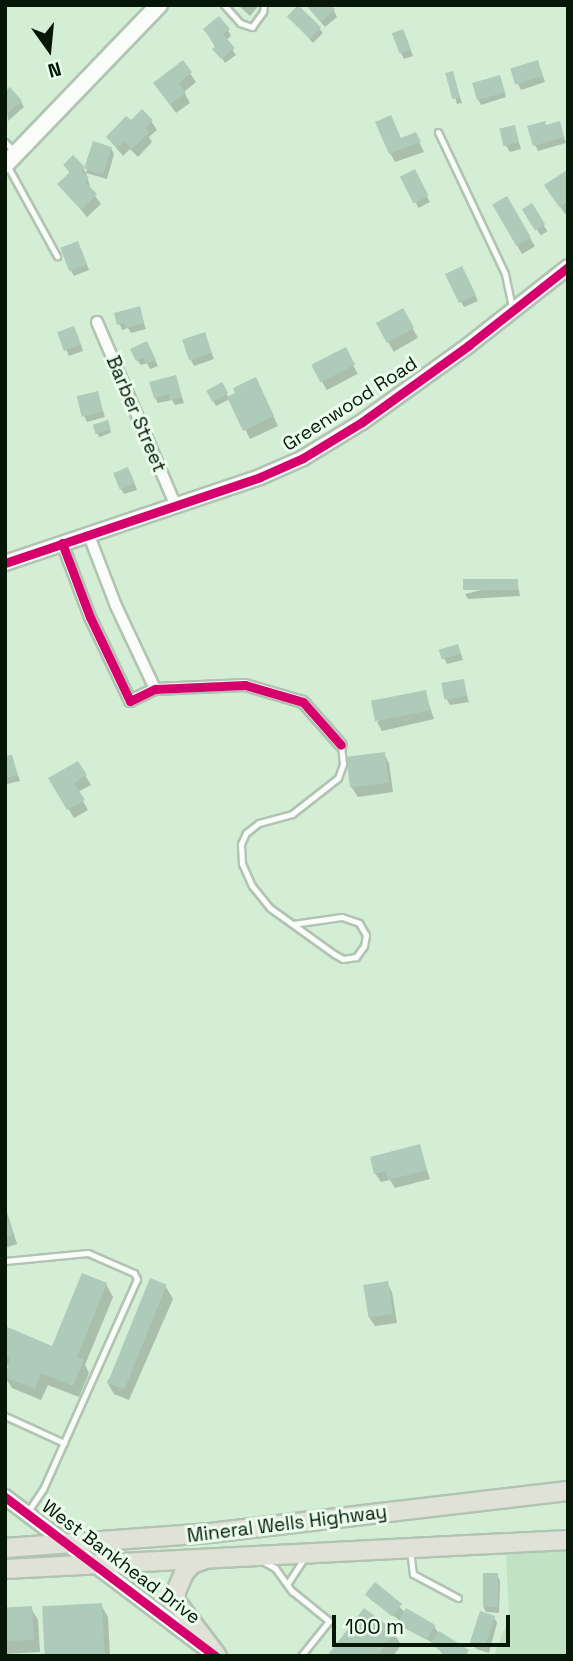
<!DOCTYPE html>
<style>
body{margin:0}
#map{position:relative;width:573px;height:1661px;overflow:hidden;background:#d4eed6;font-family:"Space Grotesk",sans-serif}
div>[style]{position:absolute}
.green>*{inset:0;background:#c1e3c3}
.shadow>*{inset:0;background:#0003;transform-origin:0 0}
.building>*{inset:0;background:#aecab9;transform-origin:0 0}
.roads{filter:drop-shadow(2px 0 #b0c4b1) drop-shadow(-2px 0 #b0c4b1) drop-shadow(0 2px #b0c4b1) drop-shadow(0 -2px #b0c4b1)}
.service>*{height:5px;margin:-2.5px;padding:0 2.5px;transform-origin:2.5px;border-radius:2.5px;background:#f9fcf9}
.minor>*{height:10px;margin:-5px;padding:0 5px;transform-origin:5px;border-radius:5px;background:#f9fcf9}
.tertiary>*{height:14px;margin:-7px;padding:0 7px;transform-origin:7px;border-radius:7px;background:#f9fcf9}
.secondary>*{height:16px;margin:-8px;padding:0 8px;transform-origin:8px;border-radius:8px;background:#f9fcf9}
.primary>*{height:18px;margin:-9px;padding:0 9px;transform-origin:9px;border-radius:9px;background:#e0e1d7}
.cycleway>*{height:9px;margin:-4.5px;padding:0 4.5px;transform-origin:4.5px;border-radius:4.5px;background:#d6006c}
span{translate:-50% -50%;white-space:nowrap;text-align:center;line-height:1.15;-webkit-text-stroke:6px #eafdec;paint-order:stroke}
.street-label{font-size:19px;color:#061708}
.frame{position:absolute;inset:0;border:7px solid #061708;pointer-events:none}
.north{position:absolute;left:14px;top:14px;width:70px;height:70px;-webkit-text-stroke:5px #eafdec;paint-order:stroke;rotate:165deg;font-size:19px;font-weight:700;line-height:28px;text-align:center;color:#061708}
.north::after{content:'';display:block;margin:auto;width:24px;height:32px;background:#061708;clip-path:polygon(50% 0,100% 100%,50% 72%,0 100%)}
.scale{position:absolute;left:332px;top:1615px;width:178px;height:32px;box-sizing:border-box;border:4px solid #061708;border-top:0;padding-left:9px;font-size:21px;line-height:24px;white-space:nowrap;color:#061708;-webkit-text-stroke:5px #eafdec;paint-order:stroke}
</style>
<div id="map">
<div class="green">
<div style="clip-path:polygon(568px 1549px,568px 1656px,494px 1656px,509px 1617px,506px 1552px)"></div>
</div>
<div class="shadow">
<div style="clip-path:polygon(238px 5px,259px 5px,250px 16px)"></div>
<div style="clip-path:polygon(306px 5px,334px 11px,337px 17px,325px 27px)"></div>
<div style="clip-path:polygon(289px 16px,319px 28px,323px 33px,313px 43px)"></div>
<div style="clip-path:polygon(228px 30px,231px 36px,226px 40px,236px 55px,225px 63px,208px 35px)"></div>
<div style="clip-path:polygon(406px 37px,413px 56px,404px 59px,401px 53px)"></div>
<div style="clip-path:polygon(183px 63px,196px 82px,184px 92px,190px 103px,176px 113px,161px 92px)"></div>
<div style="clip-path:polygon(540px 68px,545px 82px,521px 90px,518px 84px)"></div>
<div style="clip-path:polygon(452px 73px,462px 103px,457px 104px,448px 74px)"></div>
<div style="clip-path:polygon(502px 83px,506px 97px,481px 105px,478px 99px)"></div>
<div style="clip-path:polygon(5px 93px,21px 102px,24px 107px,8px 121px)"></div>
<div style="clip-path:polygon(151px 121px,157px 130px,149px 137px,152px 142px,138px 157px,130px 149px,123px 156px,108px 138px,131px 123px)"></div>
<div style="clip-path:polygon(559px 123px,566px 143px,538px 151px,535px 145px)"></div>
<div style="clip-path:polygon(514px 127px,521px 149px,510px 152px,506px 146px)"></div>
<div style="clip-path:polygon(415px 134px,424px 152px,395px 162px,390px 153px)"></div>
<div style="clip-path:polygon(94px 144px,111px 148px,114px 154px,107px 179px,86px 173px,91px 190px,101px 204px,87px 217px,60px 185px,70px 174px,65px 165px,83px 168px,86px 173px)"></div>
<div style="left:414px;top:172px;width:34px;height:13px;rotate:62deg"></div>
<div style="clip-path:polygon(566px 173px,568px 213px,565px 214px,552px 194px)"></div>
<div style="left:507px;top:198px;width:56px;height:15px;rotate:60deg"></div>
<div style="left:531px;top:205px;width:31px;height:8px;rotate:58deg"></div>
<div style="clip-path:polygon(81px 249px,89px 270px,74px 276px,71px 271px)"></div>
<div style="clip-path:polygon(464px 273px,478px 301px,464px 307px,461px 302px)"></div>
<div style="clip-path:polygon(139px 308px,146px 329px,131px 333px,128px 328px,122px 330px,116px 314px)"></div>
<div style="left:402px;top:310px;width:32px;height:28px;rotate:60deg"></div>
<div style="clip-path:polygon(59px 333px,77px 334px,83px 351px,69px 356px)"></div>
<div style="clip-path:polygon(204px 334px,214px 359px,194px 366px,191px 360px)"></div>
<div style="clip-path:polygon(150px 349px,158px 366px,150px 369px,147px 363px,141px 365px,137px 360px)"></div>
<div style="left:345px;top:350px;width:27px;height:35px;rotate:62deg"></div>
<div style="clip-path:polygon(175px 377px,184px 403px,175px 405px,172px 400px,158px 403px,155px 398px)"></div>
<div style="clip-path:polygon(221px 385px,229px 398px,260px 388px,278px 426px,250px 439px,230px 399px,216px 406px,213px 401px)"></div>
<div style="clip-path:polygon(97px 393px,105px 417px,87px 422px,84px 416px)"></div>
<div style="left:107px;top:423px;width:10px;height:13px;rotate:66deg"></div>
<div style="clip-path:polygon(131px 474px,137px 490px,124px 494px,121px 489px)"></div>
<div style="clip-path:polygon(517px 581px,520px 596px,468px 599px,465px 594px)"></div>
<div style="clip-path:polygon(458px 646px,463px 660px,447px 664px,444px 658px)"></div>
<div style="clip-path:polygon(463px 681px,469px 702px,450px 705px,447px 700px)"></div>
<div style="clip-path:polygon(425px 692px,434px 719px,382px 731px,377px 722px)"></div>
<div style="clip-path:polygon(384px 754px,389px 763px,393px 792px,358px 797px,352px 788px,348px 759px)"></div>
<div style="clip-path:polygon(11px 757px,20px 781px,7px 784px,5px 758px)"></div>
<div style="clip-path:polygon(78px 763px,91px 785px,78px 792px,88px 810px,74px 818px,50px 779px)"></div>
<div style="clip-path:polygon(419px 1146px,430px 1179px,395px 1188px,390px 1180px,381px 1182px,375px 1173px)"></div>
<div style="clip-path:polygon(5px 1206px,17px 1244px,5px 1248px)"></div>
<div style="clip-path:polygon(387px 1283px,392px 1292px,397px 1323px,375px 1326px,369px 1317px)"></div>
<div style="clip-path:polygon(106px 1284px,113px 1297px,85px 1365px,89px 1373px,79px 1397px,48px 1385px,41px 1400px,12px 1388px,5px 1377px,9px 1366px,5px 1364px,5px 1328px,53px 1348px)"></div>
<div style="clip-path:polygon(166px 1287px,173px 1299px,129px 1400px,114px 1394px,107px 1382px)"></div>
<div style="clip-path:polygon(497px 1575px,500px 1581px,499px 1613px,486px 1612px,483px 1606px)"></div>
<div style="clip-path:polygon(375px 1585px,405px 1612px,434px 1626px,439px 1634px,470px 1656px,445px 1656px,431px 1642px,403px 1627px,398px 1619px,371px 1600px,367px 1594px)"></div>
<div style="clip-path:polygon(101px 1605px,108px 1617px,110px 1656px,48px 1656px)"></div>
<div style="clip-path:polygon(31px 1608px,38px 1620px,40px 1652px,5px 1654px,5px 1610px)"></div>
<div style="clip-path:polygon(494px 1617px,497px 1623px,489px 1653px,476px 1649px,473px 1643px)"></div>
<div style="clip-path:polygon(394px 1633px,401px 1645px,393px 1656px,329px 1656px)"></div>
</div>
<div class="building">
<div style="left:298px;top:5px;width:32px;height:16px;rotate:44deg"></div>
<div style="clip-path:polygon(306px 5px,331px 5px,335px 10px,321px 22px)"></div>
<div style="clip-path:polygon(219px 16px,230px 29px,223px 34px,235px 48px,221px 59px,212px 49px,216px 46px,203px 29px)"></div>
<div style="left:403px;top:29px;width:22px;height:12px;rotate:69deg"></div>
<div style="clip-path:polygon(183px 60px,192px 72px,179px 83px,186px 93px,170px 105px,153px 83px)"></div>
<div style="left:538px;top:60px;width:17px;height:29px;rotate:73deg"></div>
<div style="left:453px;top:71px;width:27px;height:8px;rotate:75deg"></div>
<div style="left:500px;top:75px;width:18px;height:29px;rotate:74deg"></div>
<div style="clip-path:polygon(10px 87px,22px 101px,5px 115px,5px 91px)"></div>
<div style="clip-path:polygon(142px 109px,153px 120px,145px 128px,149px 132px,132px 149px,124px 141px,117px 148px,106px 137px,126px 116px,131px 120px)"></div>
<div style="clip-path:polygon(391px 115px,401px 138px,416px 132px,421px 142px,389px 154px,375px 122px)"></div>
<div style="clip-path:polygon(545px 121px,546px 125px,560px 121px,564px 137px,533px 146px,527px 126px)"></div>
<div style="left:515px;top:125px;width:18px;height:16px;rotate:77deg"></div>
<div style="left:93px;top:141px;width:20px;height:29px;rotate:18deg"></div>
<div style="clip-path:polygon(73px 155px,85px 167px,81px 170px,89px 178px,85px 182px,97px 194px,81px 210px,57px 184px,70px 172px,63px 165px)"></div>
<div style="left:415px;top:169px;width:30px;height:17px;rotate:63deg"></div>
<div style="clip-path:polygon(567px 170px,568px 201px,559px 207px,544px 185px)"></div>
<div style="left:507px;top:196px;width:48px;height:17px;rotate:60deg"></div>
<div style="left:532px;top:203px;width:25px;height:12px;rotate:58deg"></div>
<div style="left:78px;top:241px;width:25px;height:19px;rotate:69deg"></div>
<div style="left:462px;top:266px;width:32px;height:19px;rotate:64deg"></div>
<div style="clip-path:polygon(140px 306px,144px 323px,126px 328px,125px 323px,117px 325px,114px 313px)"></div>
<div style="left:403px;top:308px;width:23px;height:31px;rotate:61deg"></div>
<div style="left:74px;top:326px;width:20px;height:18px;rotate:70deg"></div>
<div style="left:205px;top:332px;width:22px;height:24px;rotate:72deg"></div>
<div style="clip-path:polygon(147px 341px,156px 360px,146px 364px,143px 358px,136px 361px,130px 349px)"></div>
<div style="left:346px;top:347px;width:20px;height:39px;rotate:63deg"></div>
<div style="clip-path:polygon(176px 375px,182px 397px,170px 400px,169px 394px,154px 398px,149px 382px)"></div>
<div style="clip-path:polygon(256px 377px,274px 416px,243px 431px,227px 397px,235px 393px,233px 388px)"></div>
<div style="left:222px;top:382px;width:13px;height:18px;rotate:61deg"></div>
<div style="left:98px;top:391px;width:21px;height:22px;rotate:76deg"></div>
<div style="left:108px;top:420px;width:10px;height:16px;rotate:73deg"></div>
<div style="left:128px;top:467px;width:18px;height:16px;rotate:68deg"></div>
<div style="left:518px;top:579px;width:11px;height:55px;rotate:90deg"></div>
<div style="left:458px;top:644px;width:10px;height:20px;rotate:73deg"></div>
<div style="left:464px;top:679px;width:17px;height:23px;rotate:80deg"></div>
<div style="left:426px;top:690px;width:21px;height:56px;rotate:79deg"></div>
<div style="left:385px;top:752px;width:31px;height:39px;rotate:83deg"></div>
<div style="clip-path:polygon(12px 755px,18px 775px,5px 778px,5px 756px)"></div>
<div style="clip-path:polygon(78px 761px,87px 775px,74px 783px,85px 800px,67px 810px,48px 778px)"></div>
<div style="clip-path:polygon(420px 1144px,427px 1170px,388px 1180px,386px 1171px,374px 1174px,370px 1157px)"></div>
<div style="clip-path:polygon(5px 1212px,13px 1235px,5px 1238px)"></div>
<div style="clip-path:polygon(82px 1273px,107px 1283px,77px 1357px,84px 1360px,73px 1386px,41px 1373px,35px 1389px,5px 1377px,10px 1358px,5px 1356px,5px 1326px,52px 1346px)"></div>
<div style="left:150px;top:1278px;width:18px;height:113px;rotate:22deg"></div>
<div style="left:388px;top:1281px;width:33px;height:25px;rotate:81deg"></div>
<div style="left:483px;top:1573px;width:15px;height:34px"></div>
<div style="left:375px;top:1582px;width:35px;height:16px;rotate:39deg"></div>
<div style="left:102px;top:1603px;width:53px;height:60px;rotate:87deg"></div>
<div style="left:32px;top:1606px;width:34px;height:27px;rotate:87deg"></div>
<div style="clip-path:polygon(364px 1608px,396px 1632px,377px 1656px,327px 1656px)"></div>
<div style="left:406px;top:1608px;width:34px;height:17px;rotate:30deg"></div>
<div style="left:480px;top:1611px;width:16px;height:33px;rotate:18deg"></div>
<div style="clip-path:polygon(439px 1631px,469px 1650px,465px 1656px,449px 1656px,430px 1644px)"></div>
</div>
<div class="roads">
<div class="service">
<div style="left:224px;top:5px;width:24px;rotate:48deg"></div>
<div style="left:240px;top:23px;width:13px;rotate:18deg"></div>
<div style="left:252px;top:27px;width:19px;rotate:-54deg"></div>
<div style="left:263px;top:12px;width:7px;rotate:-82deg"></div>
<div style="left:438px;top:132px;width:157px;rotate:64.7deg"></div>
<div style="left:505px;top:274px;width:35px;rotate:78deg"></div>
<div style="left:5px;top:142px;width:13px;rotate:45deg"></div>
<div style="left:8px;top:167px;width:102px;rotate:61.2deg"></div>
<div style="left:293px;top:924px;width:49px;rotate:-8.1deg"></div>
<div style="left:342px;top:917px;width:18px;rotate:19deg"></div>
<div style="left:359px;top:923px;width:14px;rotate:60deg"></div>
<div style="left:366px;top:935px;width:11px;rotate:100deg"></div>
<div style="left:364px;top:946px;width:14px;rotate:126deg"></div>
<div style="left:356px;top:957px;width:13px;rotate:171deg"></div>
<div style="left:343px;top:959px;width:10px;rotate:-151deg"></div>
<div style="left:334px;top:954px;width:79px;rotate:-144.3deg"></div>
<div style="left:270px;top:908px;width:28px;rotate:-129deg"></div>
<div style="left:252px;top:886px;width:24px;rotate:-114deg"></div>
<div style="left:242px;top:864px;width:20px;rotate:-93deg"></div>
<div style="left:241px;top:844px;width:12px;rotate:-66deg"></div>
<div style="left:246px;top:833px;width:16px;rotate:-38deg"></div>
<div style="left:259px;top:823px;width:34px;rotate:-15deg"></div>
<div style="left:292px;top:814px;width:58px;rotate:-38deg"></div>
<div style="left:338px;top:778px;width:15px;rotate:-70deg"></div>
<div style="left:343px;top:764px;width:19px;rotate:-96deg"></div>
<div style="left:5px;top:1261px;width:83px;rotate:-5.5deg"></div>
<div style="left:88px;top:1253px;width:50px;rotate:23.5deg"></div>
<div style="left:134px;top:1273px;width:7px;rotate:63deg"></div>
<div style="left:137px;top:1279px;width:230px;rotate:114.1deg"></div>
<div style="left:43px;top:1489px;width:29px;rotate:124deg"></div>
<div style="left:5px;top:1416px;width:65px;rotate:24.6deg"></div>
<div style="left:410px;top:1550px;width:24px;rotate:83deg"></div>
<div style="left:413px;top:1574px;width:51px;rotate:28.1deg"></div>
<div style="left:264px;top:1562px;width:13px;rotate:29deg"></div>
<div style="left:275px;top:1568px;width:29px;rotate:54deg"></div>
<div style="left:292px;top:1591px;width:48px;rotate:39deg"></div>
<div style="left:329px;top:1621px;width:45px;rotate:128.7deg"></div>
<div style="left:288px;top:1583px;width:27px;rotate:-57deg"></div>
</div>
<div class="minor">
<div style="left:97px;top:322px;width:200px;rotate:66.8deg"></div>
<div style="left:88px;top:533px;width:78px;rotate:69deg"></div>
<div style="left:116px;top:606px;width:92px;rotate:64.8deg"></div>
<div style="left:62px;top:543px;width:79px;rotate:69.3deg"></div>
<div style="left:90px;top:617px;width:93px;rotate:64.5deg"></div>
<div style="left:130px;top:701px;width:28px;rotate:-26deg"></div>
<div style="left:155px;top:689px;width:90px;rotate:-2.5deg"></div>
<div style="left:245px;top:685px;width:60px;rotate:16.3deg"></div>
<div style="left:303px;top:702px;width:57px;rotate:48.5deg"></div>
</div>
<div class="tertiary">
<div style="left:5px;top:563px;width:269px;rotate:-18.6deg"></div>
<div style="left:260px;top:477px;width:47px;rotate:-23.8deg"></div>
<div style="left:303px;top:458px;width:69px;rotate:-31.4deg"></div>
<div style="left:362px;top:422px;width:132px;rotate:-35.7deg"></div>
<div style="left:469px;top:345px;width:126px;rotate:-38.2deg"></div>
<div style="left:5px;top:1497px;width:254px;rotate:37deg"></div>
</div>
<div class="secondary">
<div style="left:5px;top:165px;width:222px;rotate:-46.1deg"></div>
</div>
<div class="primary">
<div style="left:5px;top:1548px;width:206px;rotate:-4.2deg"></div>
<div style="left:210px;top:1533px;width:360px;rotate:-6.7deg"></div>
<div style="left:203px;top:1560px;width:12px;rotate:160deg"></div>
<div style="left:192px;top:1564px;width:12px;rotate:132deg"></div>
<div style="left:184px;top:1573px;width:21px;rotate:113deg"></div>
<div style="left:176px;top:1592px;width:10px;rotate:90deg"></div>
<div style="left:176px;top:1602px;width:68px;rotate:52.8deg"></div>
<div style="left:5px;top:1569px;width:564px;rotate:-2.95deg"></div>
</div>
</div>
<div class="cycleway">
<div style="left:62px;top:543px;width:79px;rotate:69.3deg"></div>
<div style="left:90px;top:617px;width:93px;rotate:64.5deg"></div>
<div style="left:130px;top:701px;width:28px;rotate:-26deg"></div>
<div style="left:155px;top:689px;width:90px;rotate:-2.5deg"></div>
<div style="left:245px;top:685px;width:60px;rotate:16.3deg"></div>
<div style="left:303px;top:702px;width:57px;rotate:48.5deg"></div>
<div style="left:5px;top:563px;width:269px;rotate:-18.6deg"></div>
<div style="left:260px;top:477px;width:47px;rotate:-23.8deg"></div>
<div style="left:303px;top:458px;width:69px;rotate:-31.4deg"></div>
<div style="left:362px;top:422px;width:132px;rotate:-35.7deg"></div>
<div style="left:469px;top:345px;width:126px;rotate:-38.2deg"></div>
<div style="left:5px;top:1497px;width:263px;rotate:37.1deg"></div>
</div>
<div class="street-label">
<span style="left:350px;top:404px;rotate:-33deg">Greenwood Road</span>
<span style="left:136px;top:414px;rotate:67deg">Barber Street</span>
<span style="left:287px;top:1524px;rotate:-7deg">Mineral Wells Highway</span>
<span style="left:121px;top:1562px;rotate:37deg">West Bankhead Drive</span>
</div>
<div class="frame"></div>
<div class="north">N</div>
<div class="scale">100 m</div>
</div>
